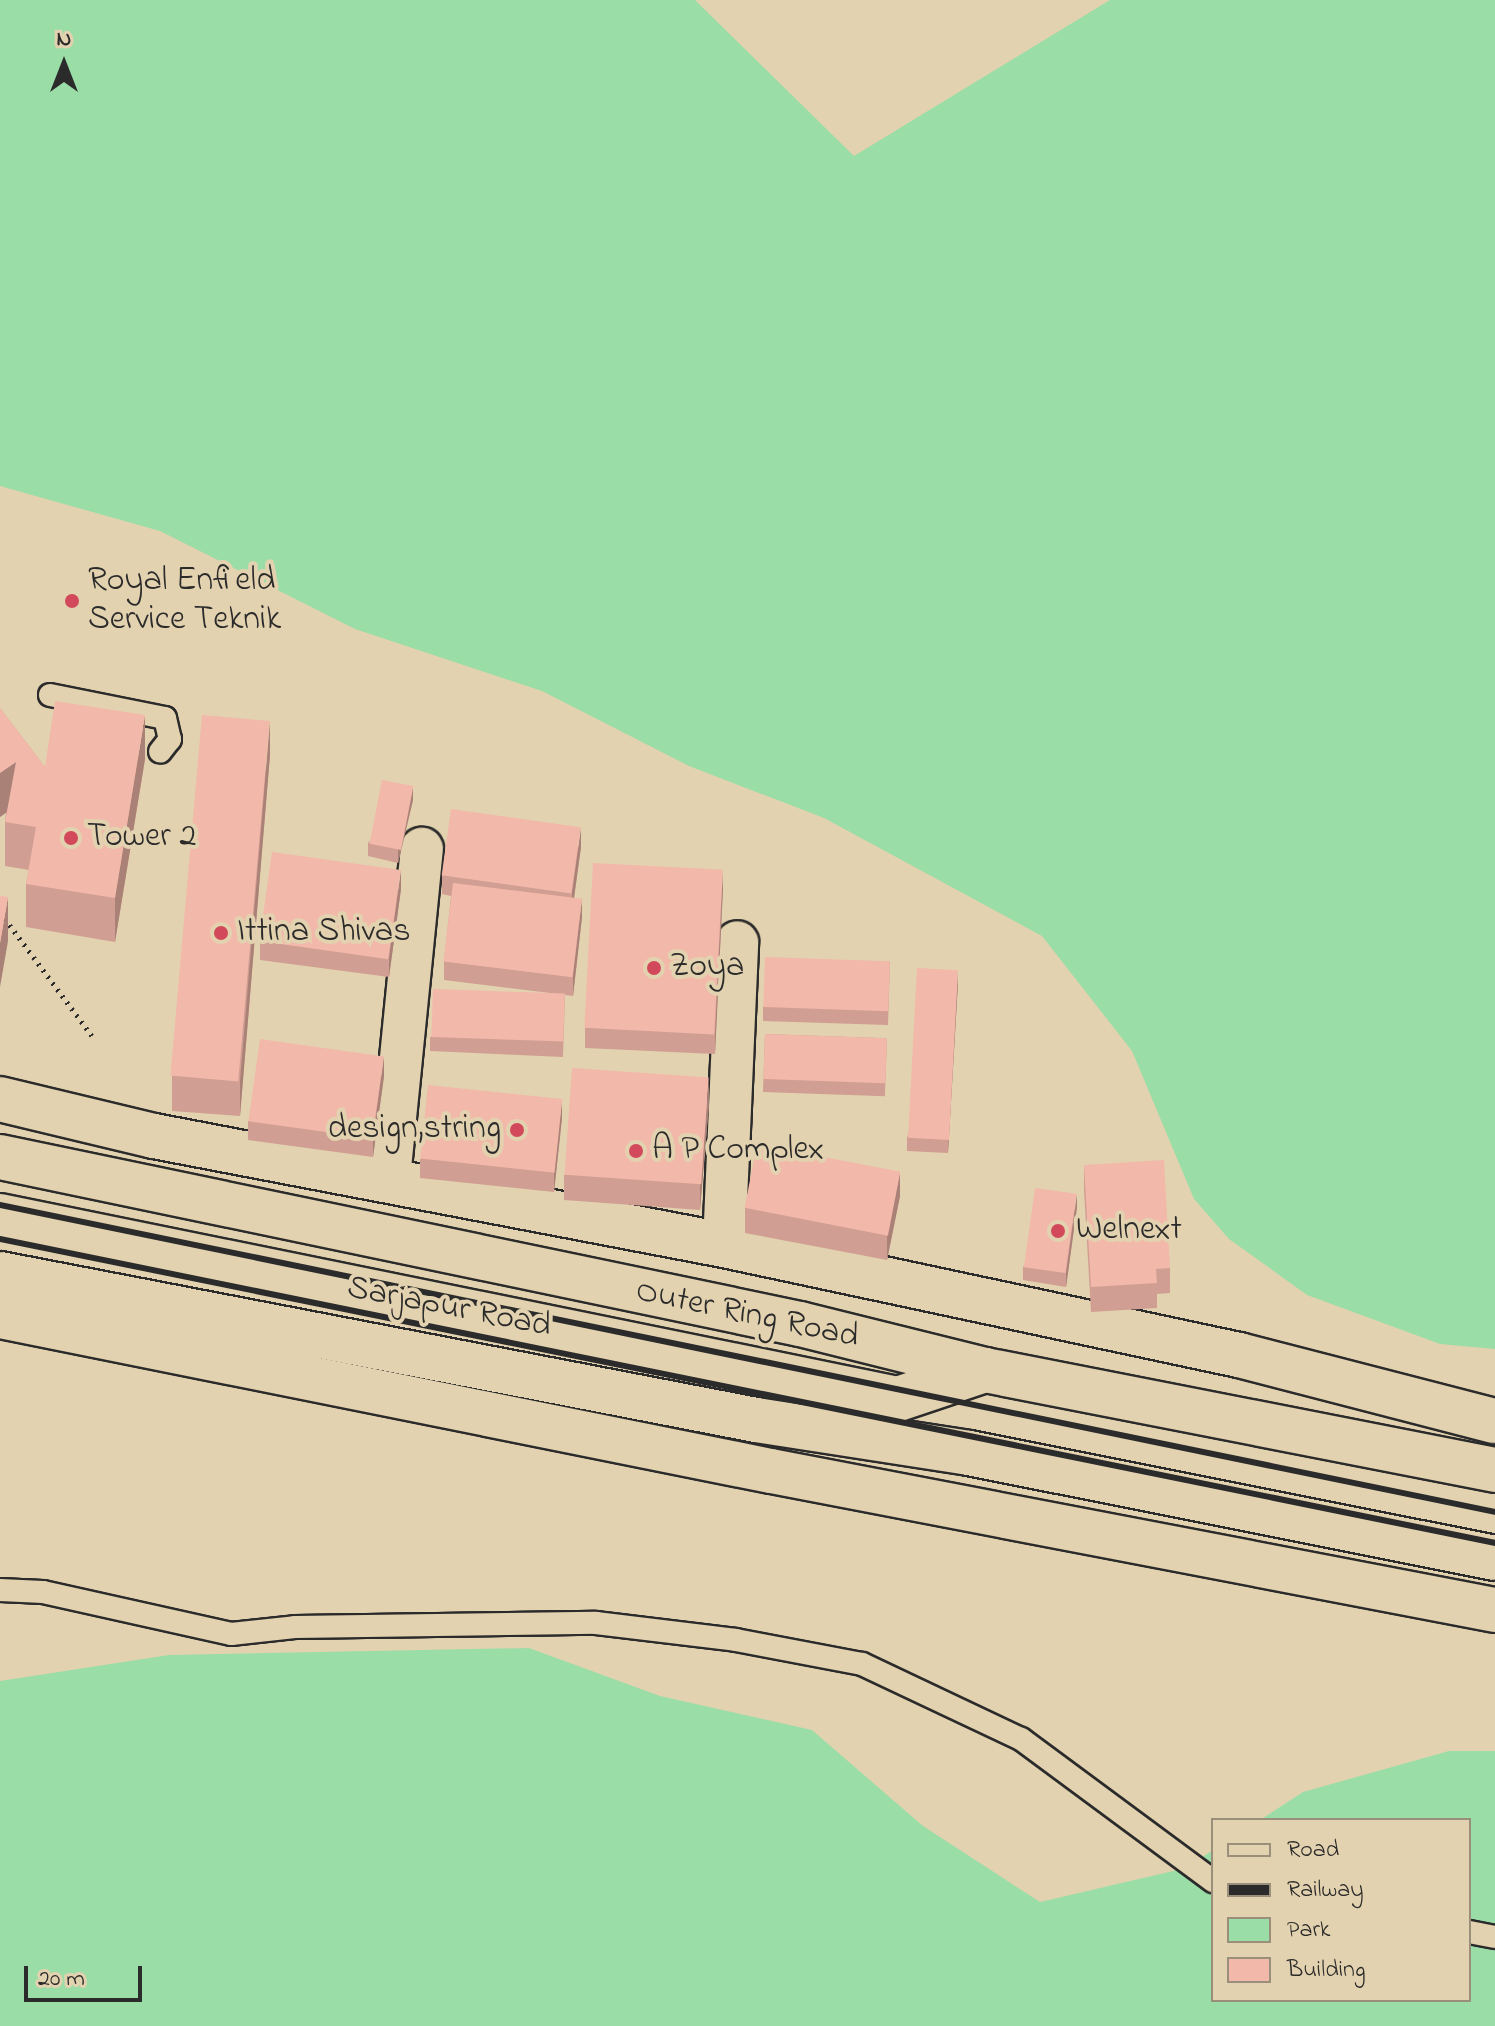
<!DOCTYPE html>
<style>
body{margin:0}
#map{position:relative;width:1495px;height:2026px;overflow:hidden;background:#e3d2af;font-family:"Indie Flower",sans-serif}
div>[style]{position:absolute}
.green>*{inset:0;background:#9bdda7}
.path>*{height:5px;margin-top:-2.5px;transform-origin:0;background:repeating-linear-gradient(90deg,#2b2b2b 0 2px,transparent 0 8px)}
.roads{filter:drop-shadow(2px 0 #2b2b2b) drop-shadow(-2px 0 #2b2b2b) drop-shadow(0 2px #2b2b2b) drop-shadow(0 -2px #2b2b2b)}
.service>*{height:22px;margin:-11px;padding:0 11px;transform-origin:11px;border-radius:11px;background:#e3d2af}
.minor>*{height:42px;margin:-21px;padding:0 21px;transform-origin:21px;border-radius:21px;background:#e3d2af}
.tertiary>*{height:44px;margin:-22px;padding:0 22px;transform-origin:22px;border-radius:22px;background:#e3d2af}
.primary>*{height:44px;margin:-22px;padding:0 22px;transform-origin:22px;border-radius:22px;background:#e3d2af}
.trunk>*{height:44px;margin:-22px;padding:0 22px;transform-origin:22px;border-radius:22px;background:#e3d2af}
.rail>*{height:6px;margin:-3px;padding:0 3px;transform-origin:3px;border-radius:3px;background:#2b2b2b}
.wall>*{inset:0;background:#d09e92;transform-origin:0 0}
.shaded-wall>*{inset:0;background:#a98177}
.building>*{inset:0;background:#f2b8aa;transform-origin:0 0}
.dots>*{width:22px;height:22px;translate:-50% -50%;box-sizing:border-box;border:4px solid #e3d2af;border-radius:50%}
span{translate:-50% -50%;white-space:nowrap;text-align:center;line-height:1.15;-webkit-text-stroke:8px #e3d2af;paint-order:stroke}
.poi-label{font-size:34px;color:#2b2b2b}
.left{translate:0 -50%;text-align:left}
.right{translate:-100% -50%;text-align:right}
.street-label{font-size:34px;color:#2b2b2b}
.legend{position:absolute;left:1211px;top:1818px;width:260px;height:184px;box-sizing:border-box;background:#e3d2af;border:2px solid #998f7a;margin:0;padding:10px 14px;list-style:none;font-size:24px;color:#2b2b2b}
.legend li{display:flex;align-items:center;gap:16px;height:40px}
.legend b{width:40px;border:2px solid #998f7a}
.north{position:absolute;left:24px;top:24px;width:80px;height:80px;-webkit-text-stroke:6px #e3d2af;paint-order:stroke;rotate:0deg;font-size:22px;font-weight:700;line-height:32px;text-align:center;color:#2b2b2b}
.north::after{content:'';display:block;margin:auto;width:28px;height:36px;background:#2b2b2b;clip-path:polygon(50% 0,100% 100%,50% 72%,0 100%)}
.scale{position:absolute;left:24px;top:1966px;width:118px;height:36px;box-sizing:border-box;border:4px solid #2b2b2b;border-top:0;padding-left:10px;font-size:24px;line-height:28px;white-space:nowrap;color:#2b2b2b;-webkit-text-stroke:6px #e3d2af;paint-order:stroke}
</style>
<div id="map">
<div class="green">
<div style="clip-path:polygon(0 0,695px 0,854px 156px,1110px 0,1495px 0,1495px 1349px,1440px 1344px,1307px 1295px,1229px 1239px,1194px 1199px,1132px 1051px,1042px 936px,824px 818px,689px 766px,542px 691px,355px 629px,160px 531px,0 486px)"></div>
<div style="clip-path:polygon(529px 1648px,660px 1696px,812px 1730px,923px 1826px,1040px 1902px,1186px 1868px,1213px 1850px,1213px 2000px,1469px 2000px,1469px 1820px,1260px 1820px,1303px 1792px,1449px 1751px,1495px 1751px,1495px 2026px,0 2026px,0 1681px,169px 1655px)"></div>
</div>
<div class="path">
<div style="left:0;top:912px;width:154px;rotate:53.4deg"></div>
</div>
<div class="roads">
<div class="service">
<div style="left:50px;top:695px;width:117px;rotate:11.3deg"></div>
<div style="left:165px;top:718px;width:22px;rotate:77deg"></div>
<div style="left:170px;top:739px;width:16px;rotate:128deg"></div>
<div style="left:0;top:1590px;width:43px;rotate:2.7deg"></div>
<div style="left:43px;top:1592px;width:193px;rotate:12.6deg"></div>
<div style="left:231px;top:1634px;width:64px;rotate:-6.2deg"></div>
<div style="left:295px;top:1627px;width:301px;rotate:-0.8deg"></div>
<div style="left:596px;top:1623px;width:141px;rotate:6.9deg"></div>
<div style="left:736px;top:1640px;width:128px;rotate:10.8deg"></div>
<div style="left:862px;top:1664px;width:176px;rotate:25.3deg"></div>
<div style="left:1021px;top:1739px;width:239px;rotate:36.5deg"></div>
<div style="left:1469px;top:1932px;width:26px;rotate:11deg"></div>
</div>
<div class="minor">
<div style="left:389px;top:1178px;width:331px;rotate:-84.3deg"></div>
<div style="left:724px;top:1245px;width:303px;rotate:-87.5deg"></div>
</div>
<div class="tertiary">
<div style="left:0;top:1099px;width:158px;rotate:13.5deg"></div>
<div style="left:154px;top:1136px;width:580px;rotate:10.83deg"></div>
<div style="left:724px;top:1245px;width:527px;rotate:12.06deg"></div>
<div style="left:1239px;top:1355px;width:264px;rotate:14.5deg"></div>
<div style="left:0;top:1316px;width:786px;rotate:11.37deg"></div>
<div style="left:771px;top:1471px;width:737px;rotate:10.87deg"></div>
</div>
<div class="primary">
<div style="left:0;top:1216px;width:916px;rotate:11.52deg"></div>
</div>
<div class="trunk">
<div style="left:0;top:1157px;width:817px;rotate:11.79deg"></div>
<div style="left:800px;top:1324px;width:191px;rotate:14deg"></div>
<div style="left:985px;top:1370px;width:520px;rotate:11.09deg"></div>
<div style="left:0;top:1274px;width:770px;rotate:10.93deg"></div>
<div style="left:756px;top:1420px;width:216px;rotate:8.8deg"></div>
<div style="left:969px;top:1453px;width:536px;rotate:11.29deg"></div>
<div style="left:898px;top:1399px;width:92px;rotate:-18.4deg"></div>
</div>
</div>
<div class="rail">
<div style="left:0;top:1205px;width:1526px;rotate:11.6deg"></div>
<div style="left:0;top:1239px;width:1526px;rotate:11.49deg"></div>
</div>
<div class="wall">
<div style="clip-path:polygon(0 708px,45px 767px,145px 759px,115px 942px,26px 927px,26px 884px,29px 870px,5px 866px,5px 822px,6px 812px,0 817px)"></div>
<div style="clip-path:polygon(270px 755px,240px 1116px,172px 1111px,172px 1076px)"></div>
<div style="clip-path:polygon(413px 800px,398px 863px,368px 856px,368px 843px)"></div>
<div style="clip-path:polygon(581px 847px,574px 897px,582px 917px,573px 996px,565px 995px,563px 1057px,430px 1051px,430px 1037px,558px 994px,444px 980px,444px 961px,451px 896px,442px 894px,442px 875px)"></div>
<div style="clip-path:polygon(723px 888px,715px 1054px,585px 1048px,585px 1028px)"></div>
<div style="clip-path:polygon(401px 889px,389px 977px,260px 960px,260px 941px)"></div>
<div style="clip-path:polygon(890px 961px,888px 1025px,763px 1021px,763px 1007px)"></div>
<div style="clip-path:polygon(958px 983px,948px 1153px,907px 1151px,907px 1138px)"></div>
<div style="left:765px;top:1034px;width:122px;height:58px;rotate:2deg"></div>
<div style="clip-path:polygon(384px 1076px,373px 1157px,248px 1140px,248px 1121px)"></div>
<div style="clip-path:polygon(709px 1103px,700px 1210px,564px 1200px,564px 1175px)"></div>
<div style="clip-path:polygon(562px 1118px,554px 1192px,420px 1178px,420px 1159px)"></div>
<div style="clip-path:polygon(1084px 1165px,1170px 1268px,1170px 1293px,1157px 1294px,1157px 1308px,1091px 1312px,1084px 1190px)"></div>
<div style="clip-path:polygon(900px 1196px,887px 1260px,745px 1233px,745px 1208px)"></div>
<div style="clip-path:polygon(1077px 1207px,1066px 1287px,1023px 1280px,1023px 1267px)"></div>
</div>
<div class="shaded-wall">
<div style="clip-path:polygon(145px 715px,145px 759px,115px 942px,115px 898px)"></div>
<div style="clip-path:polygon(270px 721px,270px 755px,240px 1116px,240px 1081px)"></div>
<div style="clip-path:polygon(16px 762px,16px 806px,0 817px,0 773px)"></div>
<div style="clip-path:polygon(413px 786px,413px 800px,398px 863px,398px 849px)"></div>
<div style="clip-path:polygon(581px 828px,581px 847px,572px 913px,572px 893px)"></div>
<div style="clip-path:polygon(723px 869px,723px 888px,715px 1054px,715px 1035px)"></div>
<div style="clip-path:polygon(401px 870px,401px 889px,389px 977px,389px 958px)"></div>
<div style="clip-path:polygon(8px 897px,8px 941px,0 987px,0 943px)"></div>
<div style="clip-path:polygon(582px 898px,582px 917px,573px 996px,573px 976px)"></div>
<div style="clip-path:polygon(958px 970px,958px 983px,948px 1153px,948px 1140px)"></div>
<div style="clip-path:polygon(384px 1056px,384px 1076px,373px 1157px,373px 1138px)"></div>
<div style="clip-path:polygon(709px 1078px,709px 1103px,700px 1210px,700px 1185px)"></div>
<div style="clip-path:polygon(562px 1099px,562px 1118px,554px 1192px,554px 1173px)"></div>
<div style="clip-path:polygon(900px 1171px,900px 1196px,887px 1260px,887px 1235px)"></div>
<div style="clip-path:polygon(1077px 1194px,1077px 1207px,1066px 1287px,1066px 1273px)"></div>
</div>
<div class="building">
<div style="clip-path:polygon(55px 701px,145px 715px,115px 898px,26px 884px,36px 827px,5px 822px,16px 762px,0 773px,0 708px,45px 767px)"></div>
<div style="left:202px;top:715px;width:68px;height:362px;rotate:5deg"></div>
<div style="left:382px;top:780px;width:32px;height:65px;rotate:11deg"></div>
<div style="left:451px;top:809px;width:131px;height:67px;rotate:8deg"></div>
<div style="left:272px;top:852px;width:130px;height:90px;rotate:8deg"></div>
<div style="left:593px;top:863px;width:130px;height:165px;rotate:3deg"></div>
<div style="left:453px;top:883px;width:130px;height:79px;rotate:7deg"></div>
<div style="clip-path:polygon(0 896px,8px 897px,0 943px)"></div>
<div style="left:765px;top:957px;width:125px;height:50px;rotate:2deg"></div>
<div style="left:917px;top:968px;width:41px;height:170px;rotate:3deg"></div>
<div style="left:433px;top:989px;width:132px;height:48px;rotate:2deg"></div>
<div style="left:765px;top:1034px;width:122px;height:45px;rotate:2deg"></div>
<div style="left:260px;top:1039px;width:125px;height:83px;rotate:8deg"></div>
<div style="left:572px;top:1068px;width:137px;height:107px;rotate:4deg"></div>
<div style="left:428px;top:1085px;width:135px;height:74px;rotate:6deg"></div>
<div style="left:757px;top:1144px;width:146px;height:65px;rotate:11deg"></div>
<div style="clip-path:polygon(1164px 1160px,1170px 1268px,1156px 1269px,1157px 1283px,1091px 1287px,1084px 1165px)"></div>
<div style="left:1035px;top:1188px;width:42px;height:80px;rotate:8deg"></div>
</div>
<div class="dots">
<div style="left:72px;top:601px;background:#d1495b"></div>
<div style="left:71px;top:838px;background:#d1495b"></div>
<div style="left:221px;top:933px;background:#d1495b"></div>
<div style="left:654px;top:968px;background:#d1495b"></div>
<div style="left:517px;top:1130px;background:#d1495b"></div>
<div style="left:636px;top:1151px;background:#d1495b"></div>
<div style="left:1058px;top:1231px;background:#d1495b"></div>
</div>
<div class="poi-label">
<span class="left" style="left:88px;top:601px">Royal Enfield<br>Service Teknik</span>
<span class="left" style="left:87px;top:838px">Tower 2</span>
<span class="left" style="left:237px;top:933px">Ittina Shivas</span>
<span class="left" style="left:670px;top:968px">Zoya</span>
<span class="right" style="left:501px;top:1130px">design,string</span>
<span class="left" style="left:652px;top:1151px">A P Complex</span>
<span class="left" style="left:1076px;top:1231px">Welnext</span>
</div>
<div class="street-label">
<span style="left:449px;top:1308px;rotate:11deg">Sarjapur Road</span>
<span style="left:747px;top:1315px;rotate:12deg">Outer Ring Road</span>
</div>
<ul class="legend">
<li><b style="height:10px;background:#e3d2af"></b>Road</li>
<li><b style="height:10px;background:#2b2b2b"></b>Railway</li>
<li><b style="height:22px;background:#9bdda7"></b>Park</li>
<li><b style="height:22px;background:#f2b8aa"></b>Building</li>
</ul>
<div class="north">N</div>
<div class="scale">20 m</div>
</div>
